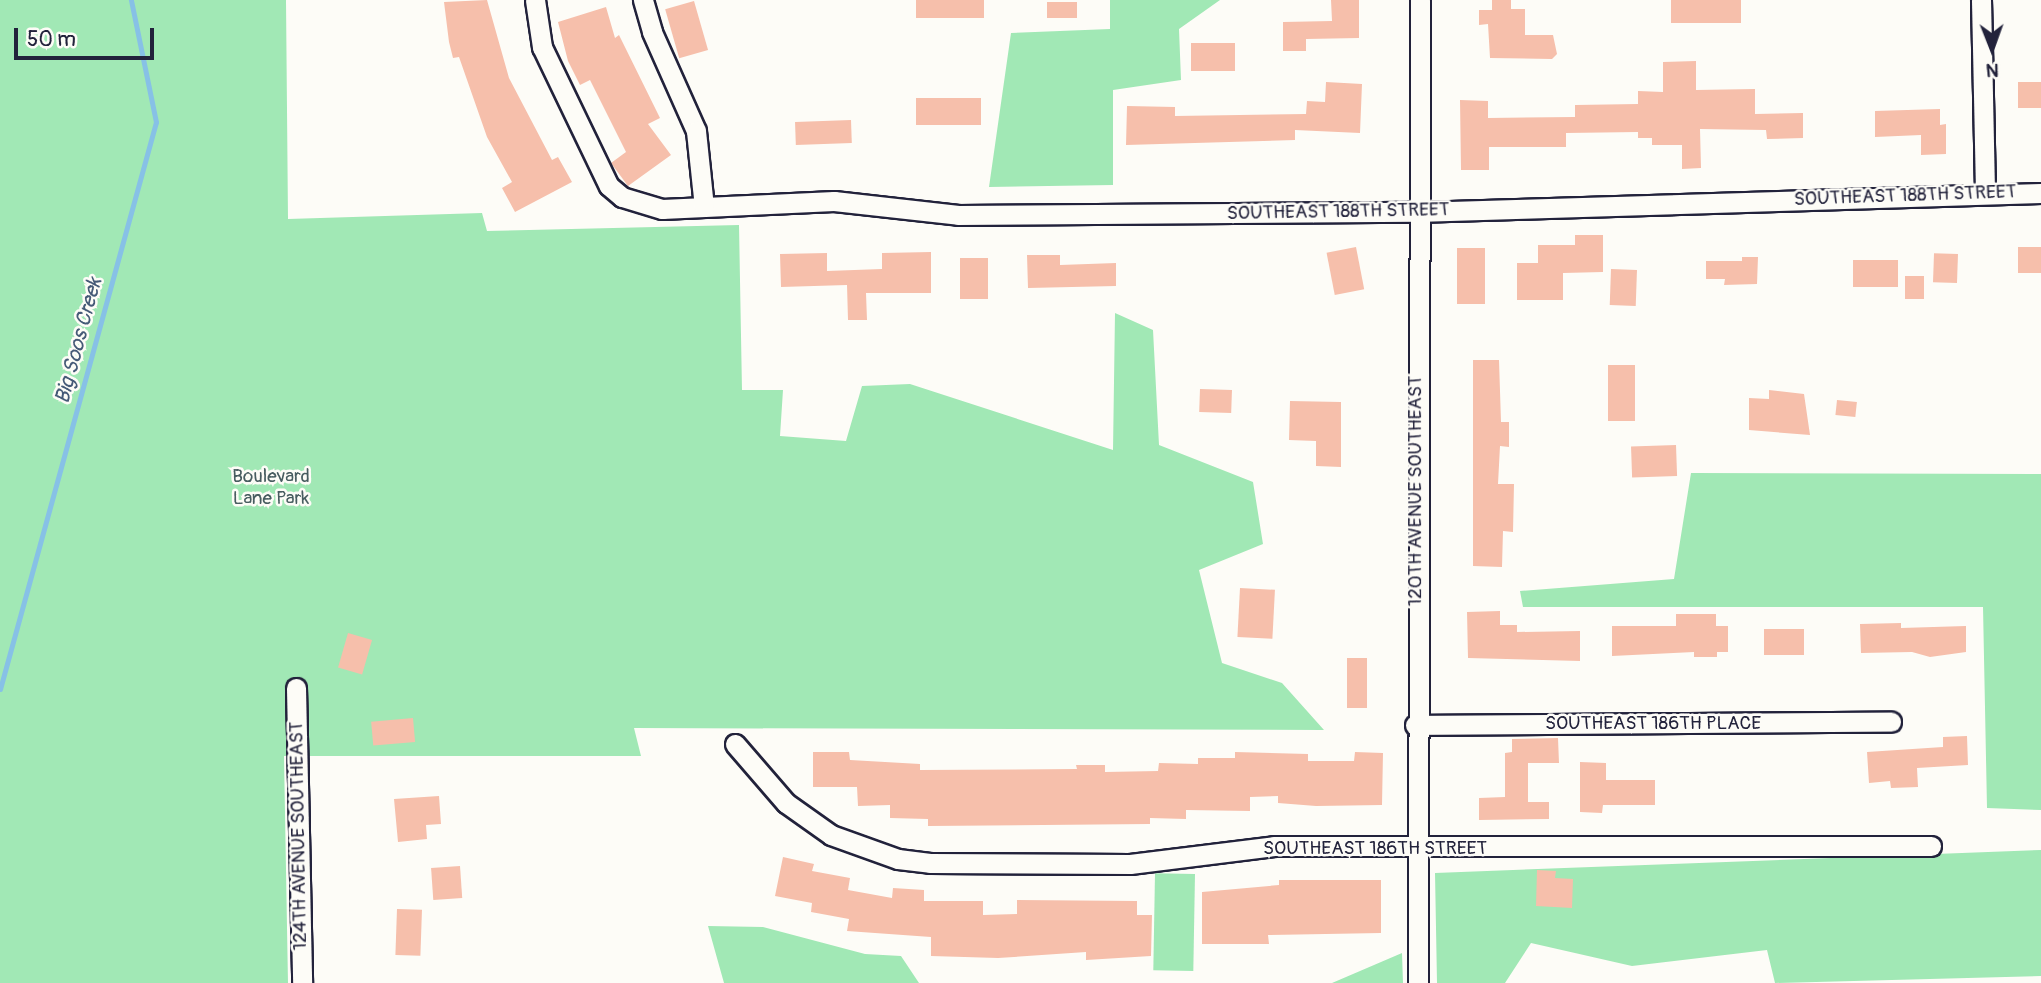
<!DOCTYPE html>
<style>
body{margin:0}
#map{position:relative;width:2041px;height:983px;overflow:hidden;background:#fdfcf7;font-family:Pangolin,sans-serif}
div>[style]{position:absolute}
.green>*{inset:0;background:#a1e8b5;transform-origin:0 0}
.stream>*{height:5px;margin:-2.5px;padding:0 2.5px;transform-origin:2.5px;border-radius:2.5px;background:#87c1e6}
.building>*{inset:0;background:#f6bfab;transform-origin:0 0}
.roads{filter:drop-shadow(2px 0 #22223b) drop-shadow(-2px 0 #22223b) drop-shadow(0 2px #22223b) drop-shadow(0 -2px #22223b)}
.minor>*{height:19px;margin:-9.5px;padding:0 9.5px;transform-origin:9.5px;border-radius:9.5px;background:#fdfcf7}
span{translate:-50% -50%;white-space:nowrap;text-align:center;line-height:1.15;-webkit-text-stroke:5px #fdfcf7;paint-order:stroke}
.street-label{font-size:19px;color:#22223b}
.park-label{font-size:19px;color:#485d60}
.water-label{font-size:21px;color:#455a77;font-style:italic}
.north{position:absolute;left:1957px;top:14px;width:70px;height:70px;-webkit-text-stroke:5px #fdfcf7;paint-order:stroke;rotate:179deg;font-size:19px;font-weight:700;line-height:28px;text-align:center;color:#22223b}
.north::after{content:'';display:block;margin:auto;width:24px;height:32px;background:#22223b;clip-path:polygon(50% 0,100% 100%,50% 72%,0 100%)}
.scale{position:absolute;left:14px;top:28px;width:140px;height:32px;box-sizing:border-box;border:4px solid #22223b;border-top:0;padding-left:9px;font-size:21px;line-height:24px;white-space:nowrap;color:#22223b;-webkit-text-stroke:5px #fdfcf7;paint-order:stroke}
</style>
<div id="map">
<div class="green">
<div style="clip-path:polygon(0 0,286px 0,288px 219px,482px 213px,487px 231px,739px 225px,742px 390px,783px 390px,780px 436px,846px 441px,862px 386px,910px 384px,1113px 450px,1115px 313px,1153px 330px,1159px 445px,1253px 482px,1263px 544px,1199px 570px,1222px 663px,1282px 683px,1324px 730px,634px 728px,641px 756px,284px 756px,288px 983px,0 983px)"></div>
<div style="clip-path:polygon(1110px 0,1220px 0,1179px 29px,1181px 80px,1113px 90px,1113px 185px,989px 187px,1011px 33px,1110px 29px)"></div>
<div style="clip-path:polygon(1691px 473px,2041px 474px,2041px 810px,1987px 808px,1983px 607px,1523px 607px,1520px 591px,1674px 579px)"></div>
<div style="clip-path:polygon(2041px 850px,2041px 976px,1775px 983px,1767px 950px,1632px 966px,1531px 943px,1505px 983px,1437px 983px,1435px 873px)"></div>
<div style="left:1195px;top:874px;width:97px;height:40px;rotate:91deg"></div>
<div style="clip-path:polygon(708px 926px,763px 927px,865px 954px,901px 956px,919px 983px,724px 983px)"></div>
<div style="clip-path:polygon(1402px 953px,1403px 983px,1325px 983px,1332px 983px)"></div>
</div>
<div class="stream">
<div style="left:0;top:689px;width:588px;rotate:-74.62deg"></div>
<div style="left:156px;top:122px;width:125px;rotate:-101.6deg"></div>
</div>
<div class="building">
<div style="clip-path:polygon(487px 0,509px 78px,552px 160px,558px 157px,572px 182px,515px 212px,502px 188px,512px 182px,487px 137px,459px 57px,453px 58px,449px 42px,444px 2px)"></div>
<div style="left:916px;top:0;width:68px;height:18px"></div>
<div style="clip-path:polygon(1331px 0,1359px 0,1359px 38px,1306px 39px,1306px 51px,1283px 51px,1283px 22px,1332px 21px)"></div>
<div style="clip-path:polygon(1492px 0,1511px 0,1511px 9px,1525px 9px,1525px 35px,1553px 35px,1557px 54px,1552px 59px,1490px 58px,1488px 24px,1479px 25px,1479px 10px,1492px 10px)"></div>
<div style="left:1671px;top:0;width:70px;height:23px"></div>
<div style="left:694px;top:1px;width:51px;height:30px;rotate:74deg"></div>
<div style="left:1047px;top:2px;width:30px;height:16px"></div>
<div style="clip-path:polygon(606px 7px,615px 38px,619px 35px,660px 118px,648px 124px,671px 155px,628px 186px,611px 163px,626px 152px,590px 80px,580px 85px,568px 61px,558px 22px)"></div>
<div style="left:1235px;top:43px;width:28px;height:44px;rotate:90deg"></div>
<div style="clip-path:polygon(1696px 61px,1696px 90px,1755px 89px,1755px 114px,1803px 113px,1803px 138px,1767px 139px,1766px 130px,1700px 129px,1701px 168px,1682px 169px,1682px 145px,1652px 145px,1652px 138px,1638px 138px,1638px 132px,1566px 133px,1566px 147px,1489px 147px,1489px 170px,1461px 170px,1460px 100px,1488px 101px,1488px 118px,1575px 117px,1575px 105px,1638px 104px,1638px 91px,1663px 92px,1663px 62px)"></div>
<div style="clip-path:polygon(1326px 82px,1362px 84px,1360px 133px,1295px 130px,1295px 140px,1126px 145px,1127px 106px,1175px 107px,1175px 116px,1306px 114px,1307px 101px,1325px 102px)"></div>
<div style="left:2018px;top:82px;width:23px;height:26px"></div>
<div style="left:981px;top:98px;width:27px;height:65px;rotate:90deg"></div>
<div style="clip-path:polygon(1940px 109px,1940px 125px,1946px 124px,1946px 154px,1921px 155px,1921px 135px,1875px 137px,1875px 111px)"></div>
<div style="left:851px;top:120px;width:23px;height:56px;rotate:88deg"></div>
<div style="clip-path:polygon(1575px 235px,1603px 235px,1603px 272px,1563px 273px,1563px 300px,1517px 300px,1517px 263px,1538px 263px,1538px 245px,1575px 245px)"></div>
<div style="left:1356px;top:247px;width:43px;height:30px;rotate:79deg"></div>
<div style="left:2041px;top:247px;width:26px;height:23px;rotate:90deg"></div>
<div style="left:1457px;top:248px;width:28px;height:56px"></div>
<div style="clip-path:polygon(931px 252px,931px 293px,866px 293px,867px 320px,848px 320px,847px 285px,781px 287px,780px 254px,827px 253px,827px 271px,882px 269px,882px 253px)"></div>
<div style="left:1958px;top:254px;width:29px;height:24px;rotate:92deg"></div>
<div style="clip-path:polygon(1027px 255px,1060px 255px,1060px 265px,1116px 263px,1116px 286px,1028px 288px)"></div>
<div style="clip-path:polygon(1742px 257px,1758px 257px,1757px 284px,1724px 285px,1725px 279px,1706px 279px,1706px 261px,1742px 261px)"></div>
<div style="left:960px;top:258px;width:28px;height:41px"></div>
<div style="left:1898px;top:260px;width:27px;height:45px;rotate:90deg"></div>
<div style="left:1611px;top:269px;width:26px;height:36px;rotate:2deg"></div>
<div style="left:1905px;top:276px;width:19px;height:23px"></div>
<div style="clip-path:polygon(1473px 360px,1499px 360px,1501px 422px,1509px 422px,1509px 447px,1500px 446px,1498px 484px,1514px 484px,1513px 532px,1503px 531px,1502px 567px,1473px 566px)"></div>
<div style="left:1608px;top:365px;width:27px;height:56px"></div>
<div style="left:1200px;top:389px;width:32px;height:23px;rotate:2deg"></div>
<div style="clip-path:polygon(1769px 390px,1804px 394px,1810px 435px,1749px 430px,1749px 398px,1769px 399px)"></div>
<div style="left:1837px;top:400px;width:20px;height:15px;rotate:6deg"></div>
<div style="clip-path:polygon(1290px 401px,1341px 402px,1341px 467px,1316px 466px,1316px 441px,1289px 440px)"></div>
<div style="left:1676px;top:445px;width:31px;height:45px;rotate:88deg"></div>
<div style="left:1240px;top:588px;width:35px;height:49px;rotate:3deg"></div>
<div style="clip-path:polygon(1500px 611px,1500px 625px,1517px 625px,1517px 632px,1580px 631px,1580px 661px,1468px 658px,1467px 612px)"></div>
<div style="clip-path:polygon(1676px 614px,1716px 614px,1716px 626px,1728px 626px,1728px 652px,1717px 652px,1717px 657px,1694px 657px,1694px 652px,1612px 656px,1612px 626px,1676px 626px)"></div>
<div style="clip-path:polygon(1901px 623px,1901px 628px,1966px 626px,1966px 652px,1930px 657px,1912px 652px,1861px 653px,1860px 624px)"></div>
<div style="left:1764px;top:629px;width:40px;height:26px"></div>
<div style="left:348px;top:633px;width:25px;height:36px;rotate:16deg"></div>
<div style="left:1347px;top:658px;width:20px;height:50px"></div>
<div style="left:413px;top:718px;width:24px;height:42px;rotate:85deg"></div>
<div style="clip-path:polygon(1967px 736px,1968px 765px,1917px 768px,1918px 787px,1891px 788px,1890px 781px,1869px 783px,1867px 752px,1943px 747px,1943px 737px)"></div>
<div style="clip-path:polygon(1558px 738px,1559px 763px,1528px 763px,1528px 802px,1549px 802px,1549px 819px,1479px 820px,1479px 798px,1505px 797px,1505px 753px,1512px 752px,1512px 739px)"></div>
<div style="clip-path:polygon(813px 752px,849px 752px,850px 760px,920px 764px,920px 770px,1077px 769px,1076px 765px,1105px 765px,1105px 772px,1158px 771px,1159px 763px,1198px 764px,1198px 758px,1235px 758px,1235px 752px,1308px 754px,1308px 761px,1354px 761px,1355px 752px,1383px 753px,1382px 805px,1316px 806px,1278px 803px,1278px 796px,1250px 797px,1250px 811px,1186px 810px,1186px 819px,1150px 818px,1150px 824px,928px 826px,928px 819px,890px 818px,890px 805px,858px 806px,857px 787px,813px 787px)"></div>
<div style="clip-path:polygon(1580px 762px,1606px 763px,1606px 780px,1655px 780px,1655px 805px,1603px 805px,1602px 813px,1580px 812px)"></div>
<div style="clip-path:polygon(439px 796px,441px 824px,426px 825px,427px 839px,398px 842px,394px 799px)"></div>
<div style="clip-path:polygon(783px 857px,814px 864px,812px 871px,850px 878px,848px 890px,892px 898px,893px 888px,924px 890px,924px 901px,983px 901px,983px 915px,1017px 914px,1017px 900px,1137px 901px,1137px 915px,1152px 915px,1151px 956px,1086px 960px,1086px 952px,998px 958px,931px 956px,931px 937px,847px 931px,849px 919px,811px 912px,812px 903px,775px 896px)"></div>
<div style="left:460px;top:866px;width:32px;height:29px;rotate:86deg"></div>
<div style="clip-path:polygon(1537px 870px,1556px 871px,1555px 878px,1573px 879px,1572px 908px,1536px 906px)"></div>
<div style="clip-path:polygon(1279px 880px,1381px 880px,1381px 933px,1268px 935px,1269px 944px,1202px 944px,1202px 892px,1279px 885px)"></div>
<div style="left:397px;top:909px;width:25px;height:46px;rotate:2deg"></div>
</div>
<div class="roads">
<div class="minor">
<div style="left:535px;top:0;width:48px;rotate:81.5deg"></div>
<div style="left:542px;top:47px;width:154px;rotate:64.3deg"></div>
<div style="left:609px;top:186px;width:17px;rotate:40deg"></div>
<div style="left:622px;top:197px;width:42px;rotate:16.7deg"></div>
<div style="left:662px;top:209px;width:172px;rotate:-2.7deg"></div>
<div style="left:834px;top:201px;width:125px;rotate:6.4deg"></div>
<div style="left:958px;top:215px;width:458px;rotate:-0.4deg"></div>
<div style="left:1416px;top:212px;width:625px;rotate:-1.74deg"></div>
<div style="left:643px;top:0;width:33px;rotate:74deg"></div>
<div style="left:652px;top:32px;width:108px;rotate:66deg"></div>
<div style="left:696px;top:131px;width:76px;rotate:84deg"></div>
<div style="left:1981px;top:0;width:193px;rotate:88.8deg"></div>
<div style="left:296px;top:688px;width:295px;rotate:88.8deg"></div>
<div style="left:1415px;top:725px;width:476px;rotate:-0.4deg"></div>
<div style="left:735px;top:744px;width:78px;rotate:49.2deg"></div>
<div style="left:786px;top:803px;width:55px;rotate:35.4deg"></div>
<div style="left:831px;top:835px;width:71px;rotate:19.7deg"></div>
<div style="left:898px;top:859px;width:32px;rotate:7deg"></div>
<div style="left:930px;top:863px;width:200px;rotate:0.3deg"></div>
<div style="left:1130px;top:864px;width:145px;rotate:-7.1deg"></div>
<div style="left:1274px;top:846px;width:657px"></div>
<div style="left:1418px;top:983px;width:983px;rotate:-89.88deg"></div>
</div>
</div>
<div class="street-label">
<span style="left:1905px;top:196px;rotate:-2deg">SOUTHEAST 188TH STREET</span>
<span style="left:1338px;top:212px;rotate:-1deg">SOUTHEAST 188TH STREET</span>
<span style="left:1416px;top:491px;rotate:-90deg">120TH AVENUE SOUTHEAST</span>
<span style="left:1653px;top:724px">SOUTHEAST 186TH PLACE</span>
<span style="left:299px;top:836px;rotate:-91deg">124TH AVENUE SOUTHEAST</span>
<span style="left:1375px;top:849px">SOUTHEAST 186TH STREET</span>
</div>
<div class="park-label">
<span style="left:271px;top:488px">Boulevard<br>Lane Park</span>
</div>
<div class="water-label">
<span style="left:79px;top:341px;rotate:-75deg">Big Soos Creek</span>
</div>
<div class="north">N</div>
<div class="scale">50 m</div>
</div>
